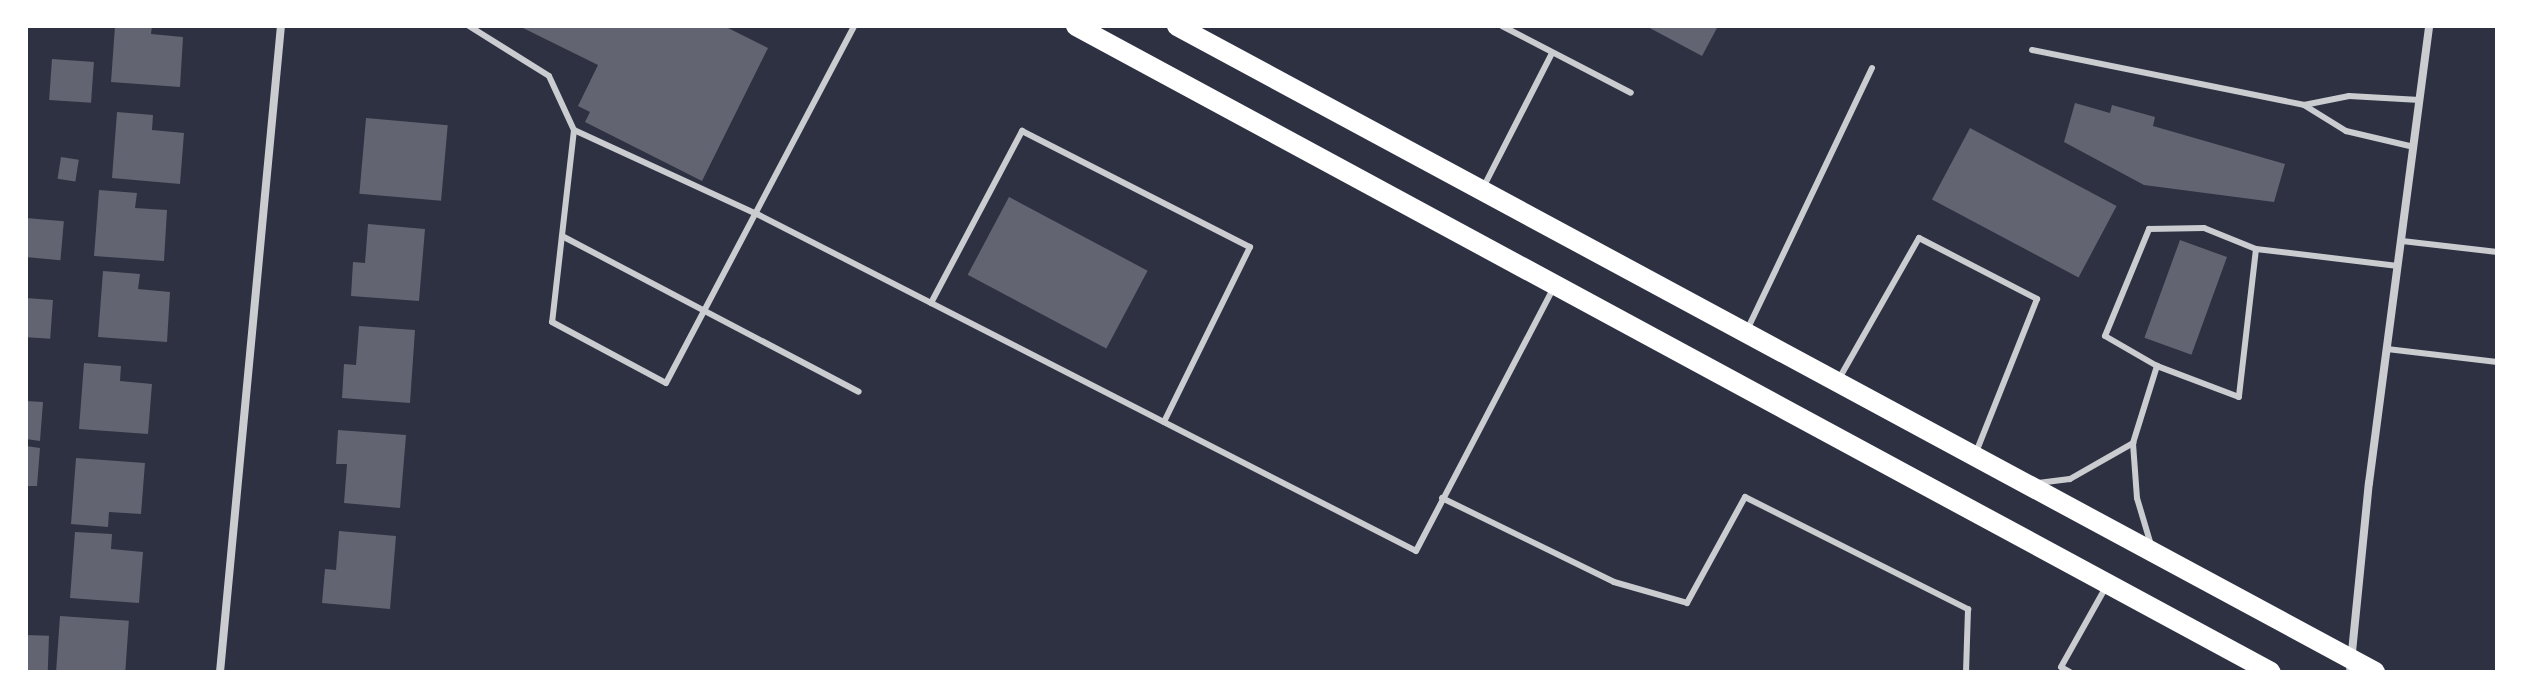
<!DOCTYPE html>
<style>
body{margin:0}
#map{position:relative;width:2523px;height:698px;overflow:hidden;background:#2d3142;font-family:"Public Sans",sans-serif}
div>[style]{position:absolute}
.building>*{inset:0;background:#626471;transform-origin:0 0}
.service>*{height:6px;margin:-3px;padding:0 3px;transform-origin:3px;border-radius:3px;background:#caccd0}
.minor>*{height:8px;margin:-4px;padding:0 4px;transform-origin:4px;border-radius:4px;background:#caccd0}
.primary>*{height:20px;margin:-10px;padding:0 10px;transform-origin:10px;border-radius:10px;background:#fff}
span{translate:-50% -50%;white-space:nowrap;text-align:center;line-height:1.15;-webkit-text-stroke:8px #fff;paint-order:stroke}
.frame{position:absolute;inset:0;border:28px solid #fff;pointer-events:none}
</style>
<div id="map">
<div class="building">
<div style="clip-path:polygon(115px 26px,152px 26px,151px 34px,183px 37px,180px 87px,111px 82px)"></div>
<div style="clip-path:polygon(519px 26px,724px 26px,768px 48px,702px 181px,585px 122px,590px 112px,578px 106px,598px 65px)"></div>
<div style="clip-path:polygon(1646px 26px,1718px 26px,1702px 56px)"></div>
<div style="left:52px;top:59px;width:42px;height:41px;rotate:4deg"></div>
<div style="clip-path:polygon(2075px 103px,2110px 113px,2112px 105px,2155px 117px,2153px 126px,2285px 164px,2274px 202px,2144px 185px,2064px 142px)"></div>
<div style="clip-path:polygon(117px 112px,153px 115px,152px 130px,184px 133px,180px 184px,112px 178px)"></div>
<div style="left:366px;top:118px;width:82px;height:76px;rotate:5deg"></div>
<div style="left:1970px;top:128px;width:166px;height:81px;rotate:28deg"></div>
<div style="left:61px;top:157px;width:18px;height:22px;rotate:9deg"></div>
<div style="clip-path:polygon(99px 190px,137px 193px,135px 208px,167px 210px,164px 261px,94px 256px)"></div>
<div style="left:1009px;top:197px;width:157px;height:88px;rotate:28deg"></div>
<div style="left:26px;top:218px;width:38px;height:39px;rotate:5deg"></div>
<div style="clip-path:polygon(368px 224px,425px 229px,419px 301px,351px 296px,353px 262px,365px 263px)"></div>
<div style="left:2180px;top:240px;width:50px;height:104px;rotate:20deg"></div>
<div style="clip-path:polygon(103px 271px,140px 274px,138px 289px,170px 292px,167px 342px,98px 337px)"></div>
<div style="left:26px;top:298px;width:27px;height:39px;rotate:4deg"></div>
<div style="clip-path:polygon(359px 326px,415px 330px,410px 403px,342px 398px,344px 364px,356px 365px)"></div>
<div style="clip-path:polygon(84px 363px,121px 366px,120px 381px,152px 384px,148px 434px,79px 429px)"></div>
<div style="clip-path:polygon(26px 401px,43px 402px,40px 441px,26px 439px)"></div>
<div style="clip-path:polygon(338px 430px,406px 435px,400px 508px,344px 503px,347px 464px,336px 464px)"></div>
<div style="clip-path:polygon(26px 446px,40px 448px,37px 486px,26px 486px)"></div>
<div style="clip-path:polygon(76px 458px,145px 463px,141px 514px,109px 512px,108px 527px,71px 524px)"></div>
<div style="clip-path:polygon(339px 531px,396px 536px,390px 609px,322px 603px,325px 569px,336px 570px)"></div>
<div style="clip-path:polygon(75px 532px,112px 534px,111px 549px,143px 552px,139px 603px,70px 598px)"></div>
<div style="left:60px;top:616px;width:69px;height:56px;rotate:4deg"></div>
<div style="left:26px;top:635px;width:23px;height:37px;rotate:2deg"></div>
</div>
<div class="service">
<div style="left:469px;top:26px;width:94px;rotate:32deg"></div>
<div style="left:549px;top:76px;width:60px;rotate:65.2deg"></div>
<div style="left:574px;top:130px;width:193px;rotate:96.5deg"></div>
<div style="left:552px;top:322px;width:129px;rotate:28.2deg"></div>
<div style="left:666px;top:383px;width:403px;rotate:-62.2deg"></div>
<div style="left:1502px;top:26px;width:145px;rotate:27.4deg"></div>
<div style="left:2032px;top:50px;width:278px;rotate:11.4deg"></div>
<div style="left:574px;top:130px;width:201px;rotate:24.7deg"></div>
<div style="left:757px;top:214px;width:740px;rotate:27.08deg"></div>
<div style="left:1416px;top:551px;width:296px;rotate:-62.4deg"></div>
<div style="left:2414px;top:147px;width:70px;rotate:-166.8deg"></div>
<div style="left:2346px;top:131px;width:49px;rotate:-148.2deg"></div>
<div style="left:2304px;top:105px;width:46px;rotate:-11.3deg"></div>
<div style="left:2349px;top:96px;width:71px;rotate:3.2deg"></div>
<div style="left:1484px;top:186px;width:149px;rotate:-62.9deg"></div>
<div style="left:562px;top:236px;width:335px;rotate:27.7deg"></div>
<div style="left:2402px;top:241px;width:96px;rotate:6.6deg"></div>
<div style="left:2256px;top:249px;width:149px;rotate:96.6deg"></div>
<div style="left:2239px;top:397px;width:88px;rotate:-159.3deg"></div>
<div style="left:2157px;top:366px;width:60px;rotate:-150deg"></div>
<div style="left:2105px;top:336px;width:116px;rotate:-67.6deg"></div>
<div style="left:2149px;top:229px;width:55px;rotate:-1deg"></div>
<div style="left:2204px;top:228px;width:56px;rotate:22deg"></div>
<div style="left:2256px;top:249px;width:143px;rotate:6.8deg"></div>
<div style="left:931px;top:303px;width:195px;rotate:-62.1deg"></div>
<div style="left:1022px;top:131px;width:256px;rotate:27deg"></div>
<div style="left:1250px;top:247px;width:195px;rotate:116.2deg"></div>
<div style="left:1748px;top:328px;width:288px;rotate:-64.5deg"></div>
<div style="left:2387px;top:349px;width:111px;rotate:6.7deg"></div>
<div style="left:1840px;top:377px;width:160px;rotate:-60.4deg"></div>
<div style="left:1919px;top:238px;width:133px;rotate:27.3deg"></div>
<div style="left:2037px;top:299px;width:165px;rotate:111.7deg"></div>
<div style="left:2038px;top:483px;width:32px;rotate:-7deg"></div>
<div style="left:2070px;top:479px;width:73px;rotate:-29.7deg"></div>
<div style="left:1442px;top:498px;width:191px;rotate:26deg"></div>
<div style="left:1614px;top:582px;width:76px;rotate:16deg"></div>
<div style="left:1687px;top:603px;width:121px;rotate:-61.3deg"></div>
<div style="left:1745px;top:497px;width:250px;rotate:26.7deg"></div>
<div style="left:1968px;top:609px;width:63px;rotate:91.8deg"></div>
<div style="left:2151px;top:545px;width:49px;rotate:-106.6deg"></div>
<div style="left:2137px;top:498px;width:55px;rotate:-94.2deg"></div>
<div style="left:2133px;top:443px;width:81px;rotate:-72.7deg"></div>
<div style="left:2070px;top:672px;width:10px;rotate:-151deg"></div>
<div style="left:2061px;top:667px;width:94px;rotate:-60.7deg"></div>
</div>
<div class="minor">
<div style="left:220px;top:672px;width:649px;rotate:-84.61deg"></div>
<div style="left:2350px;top:672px;width:190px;rotate:-84.3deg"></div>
<div style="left:2369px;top:483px;width:461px;rotate:-82.5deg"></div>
</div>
<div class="primary">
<div style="left:1076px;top:26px;width:1358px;rotate:28.4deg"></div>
<div style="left:1177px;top:26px;width:1361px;rotate:28.33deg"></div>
</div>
<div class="frame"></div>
</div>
